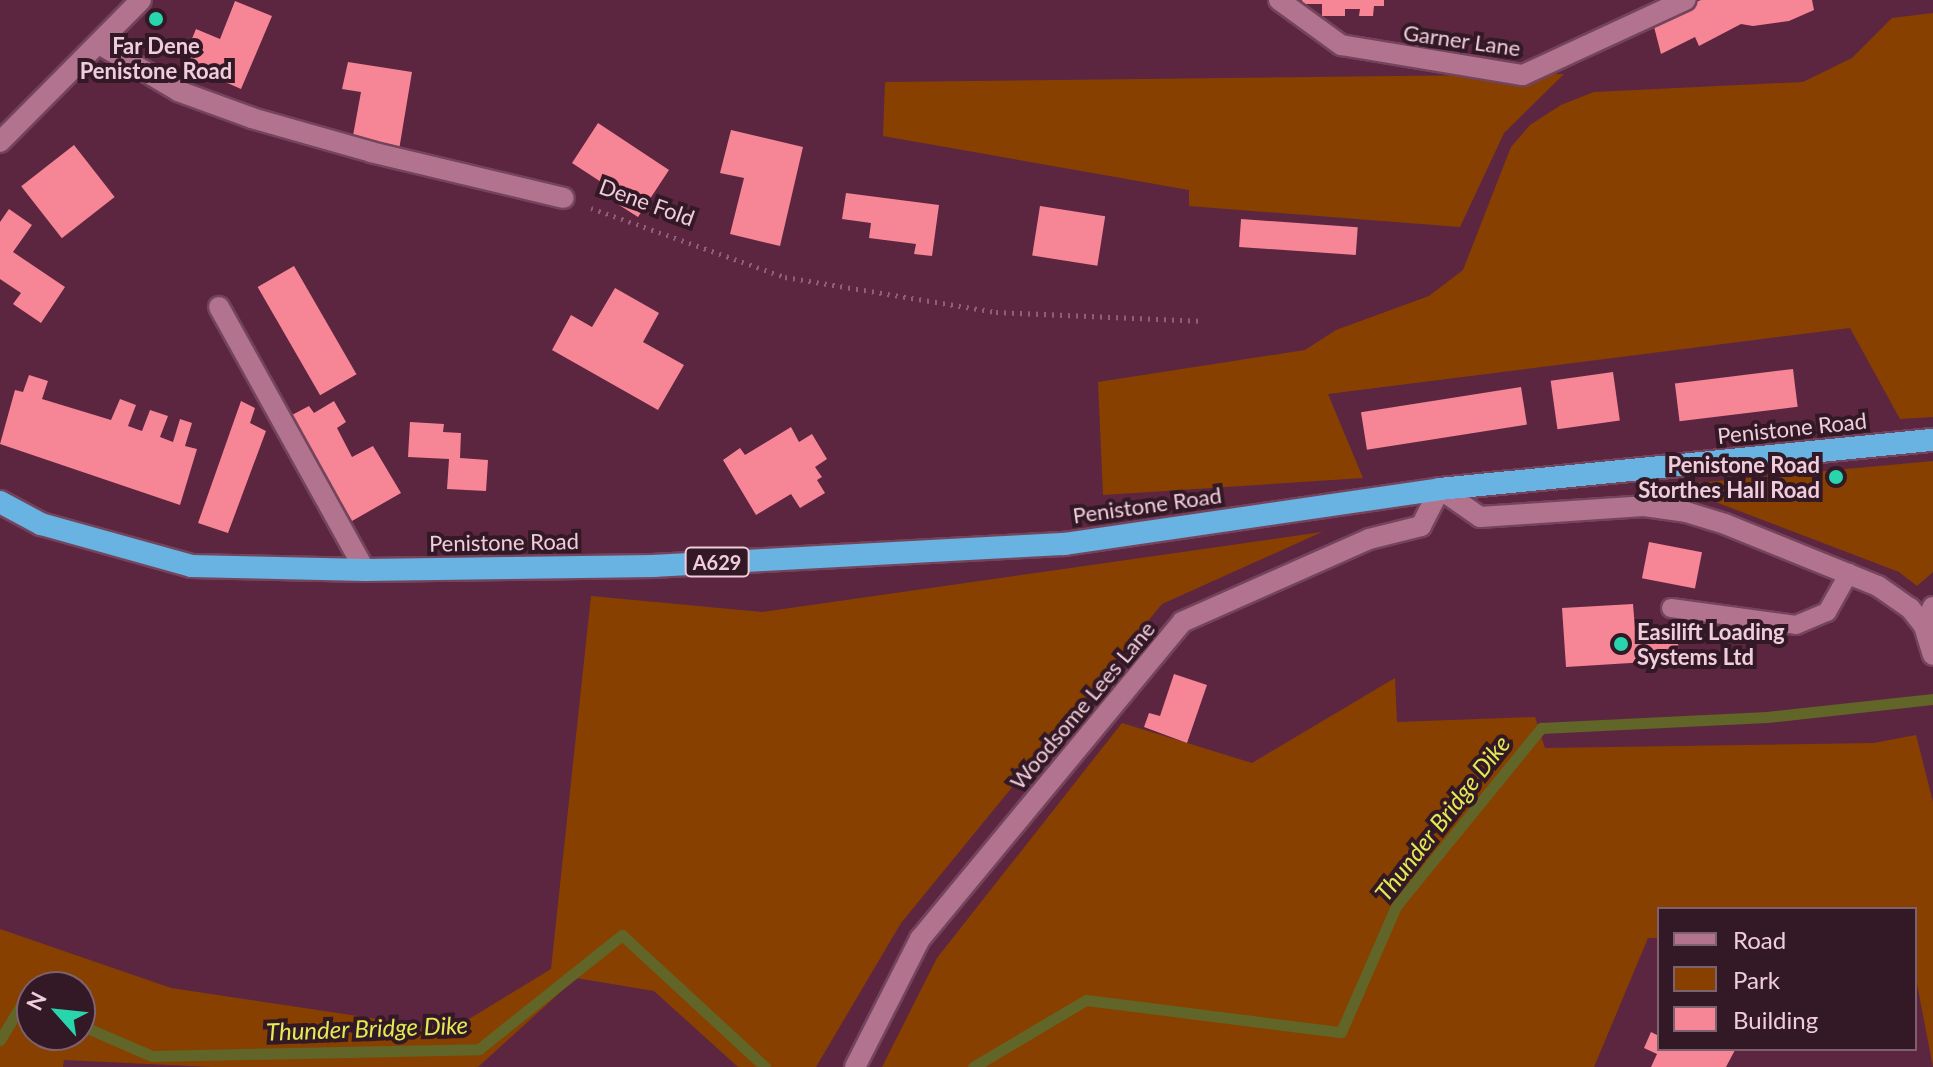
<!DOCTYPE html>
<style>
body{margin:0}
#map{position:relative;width:1933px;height:1067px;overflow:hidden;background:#5c2640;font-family:Lato,sans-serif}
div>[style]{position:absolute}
.green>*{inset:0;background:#884001}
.stream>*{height:11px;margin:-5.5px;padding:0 5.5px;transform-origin:5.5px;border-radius:5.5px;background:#616528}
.building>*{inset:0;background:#f68595;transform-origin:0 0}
.path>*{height:5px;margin-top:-2.5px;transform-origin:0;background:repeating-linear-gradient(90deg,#8e5f75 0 2px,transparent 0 8px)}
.roads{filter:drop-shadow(2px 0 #74445d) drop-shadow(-2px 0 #74445d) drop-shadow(0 2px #74445d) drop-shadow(0 -2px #74445d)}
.service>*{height:18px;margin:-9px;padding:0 9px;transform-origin:9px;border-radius:9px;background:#b2738f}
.minor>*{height:20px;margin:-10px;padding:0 10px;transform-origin:10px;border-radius:10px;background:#b2738f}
.tertiary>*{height:20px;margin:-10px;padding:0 10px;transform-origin:10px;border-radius:10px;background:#b2738f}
.trunk>*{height:22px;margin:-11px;padding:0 11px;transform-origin:11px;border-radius:11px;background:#68b3e2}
.dots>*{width:22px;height:22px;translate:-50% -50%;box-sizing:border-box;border:4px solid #321925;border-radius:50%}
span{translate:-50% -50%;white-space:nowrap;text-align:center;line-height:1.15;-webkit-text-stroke:8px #321925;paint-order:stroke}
.shield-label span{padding:2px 6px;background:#321925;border:2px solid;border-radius:6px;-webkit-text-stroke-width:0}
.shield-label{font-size:20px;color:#f0cddb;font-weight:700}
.street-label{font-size:22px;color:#f0cddb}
.poi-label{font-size:22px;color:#f0cddb;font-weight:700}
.right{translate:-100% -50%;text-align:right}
.left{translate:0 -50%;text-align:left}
.water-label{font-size:24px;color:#e2ea54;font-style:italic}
.legend{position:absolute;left:1657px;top:907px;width:260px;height:144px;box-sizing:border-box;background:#321925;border:2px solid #7e616e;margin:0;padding:10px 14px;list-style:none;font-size:24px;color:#f0cddb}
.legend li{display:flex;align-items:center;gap:16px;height:40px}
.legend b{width:40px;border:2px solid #7e616e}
.north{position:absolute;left:16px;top:971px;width:80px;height:80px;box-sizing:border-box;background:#321925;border:2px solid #7e616e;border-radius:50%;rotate:297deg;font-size:22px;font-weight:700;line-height:32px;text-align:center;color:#f0cddb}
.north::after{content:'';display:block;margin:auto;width:28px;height:36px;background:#28d5ad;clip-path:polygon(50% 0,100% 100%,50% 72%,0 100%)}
</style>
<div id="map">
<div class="green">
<div style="clip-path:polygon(1933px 13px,1933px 417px,1900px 419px,1850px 328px,1328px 394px,1363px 478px,1103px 495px,1098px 382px,1305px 350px,1336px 330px,1429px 296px,1463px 270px,1511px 147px,1530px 125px,1561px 105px,1594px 92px,1803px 82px,1852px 58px,1892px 18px)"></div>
<div style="clip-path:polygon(1564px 74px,1504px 133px,1460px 227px,1189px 206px,1189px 190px,883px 136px,885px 82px)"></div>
<div style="clip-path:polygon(1933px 461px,1933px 572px,1917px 586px,1899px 572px,1687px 491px,1652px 487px)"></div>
<div style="clip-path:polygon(evenodd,1322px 532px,1162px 604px,901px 923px,816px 1067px,738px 1067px,654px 991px,576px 978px,478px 1067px,212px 1067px,64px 1060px,63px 1067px,0 1067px,0 929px,171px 988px,451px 1030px,551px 969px,591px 596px,762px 612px,1322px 532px,32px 987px,80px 987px,80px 1035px,32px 1035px,32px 987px)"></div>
<div style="clip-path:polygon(1395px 678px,1397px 722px,1535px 717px,1545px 748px,1874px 743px,1916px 735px,1933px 802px,1933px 1067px,1915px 974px,1915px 909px,1659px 909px,1659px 938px,1648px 938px,1594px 1067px,882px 1067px,937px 958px,1122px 723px,1252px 763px)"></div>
</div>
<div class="stream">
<div style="left:80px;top:1025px;width:78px;rotate:23.3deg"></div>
<div style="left:152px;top:1056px;width:327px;rotate:-1.2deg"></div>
<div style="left:479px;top:1049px;width:183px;rotate:-38.6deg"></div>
<div style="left:622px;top:935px;width:195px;rotate:42.7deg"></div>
<div style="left:0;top:1040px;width:47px;rotate:-59deg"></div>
<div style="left:24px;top:1000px;width:9px;rotate:27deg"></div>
<div style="left:973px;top:1067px;width:131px;rotate:-30.7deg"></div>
<div style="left:1086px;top:1000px;width:257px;rotate:7.2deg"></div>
<div style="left:1341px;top:1032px;width:137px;rotate:-66.4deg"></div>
<div style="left:1396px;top:906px;width:230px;rotate:-50.8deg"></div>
<div style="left:1541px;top:728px;width:226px;rotate:-2.8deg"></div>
<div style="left:1767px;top:717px;width:167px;rotate:-6.2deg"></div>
</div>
<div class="building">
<div style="clip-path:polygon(1302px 0,1384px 0,1384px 6px,1374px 6px,1373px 16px,1359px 16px,1360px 9px,1345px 9px,1345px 16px,1322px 16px,1322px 4px,1302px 4px)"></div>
<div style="clip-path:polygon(1701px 0,1812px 0,1814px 10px,1789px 21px,1753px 26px,1741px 24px,1699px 46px,1695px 37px,1661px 54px,1652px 19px)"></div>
<div style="clip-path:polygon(235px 1px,272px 16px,241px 89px,182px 63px,196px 29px,220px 39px)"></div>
<div style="clip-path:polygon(348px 62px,412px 72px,399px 150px,352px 141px,361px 92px,342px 89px)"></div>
<div style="clip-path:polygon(598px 123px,669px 170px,638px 217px,616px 203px,621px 195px,572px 163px)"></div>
<div style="clip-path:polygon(731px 130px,803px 147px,780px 246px,730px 234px,744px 178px,720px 173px)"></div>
<div style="left:74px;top:145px;width:66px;height:67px;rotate:52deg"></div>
<div style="clip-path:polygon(846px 193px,939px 205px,932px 256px,914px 254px,916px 244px,869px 238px,871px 223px,842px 219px)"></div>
<div style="left:1040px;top:206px;width:66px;height:50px;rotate:9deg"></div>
<div style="clip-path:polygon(9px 209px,32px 225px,13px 252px,65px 287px,41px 323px,13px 304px,21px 293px,0 279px,0 222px)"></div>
<div style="left:1241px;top:219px;width:117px;height:28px;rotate:4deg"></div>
<div style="left:294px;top:266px;width:125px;height:42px;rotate:60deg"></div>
<div style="clip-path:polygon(615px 288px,659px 313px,643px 342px,684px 365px,658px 410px,552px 350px,571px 315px,592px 327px)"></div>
<div style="left:1793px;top:369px;width:38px;height:119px;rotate:83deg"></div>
<div style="left:1613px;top:372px;width:49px;height:63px;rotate:82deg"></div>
<div style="clip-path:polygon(29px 375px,48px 381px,42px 399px,111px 420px,120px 399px,136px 405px,128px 426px,142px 431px,150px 410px,168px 416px,160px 437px,173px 442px,180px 419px,192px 423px,185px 446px,197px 449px,180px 505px,0 444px,15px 390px,23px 392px)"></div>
<div style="left:1521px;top:387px;width:38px;height:162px;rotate:81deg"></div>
<div style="clip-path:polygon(241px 401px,255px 408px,250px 423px,266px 431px,228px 533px,198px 523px)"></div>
<div style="clip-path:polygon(334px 401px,346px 422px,337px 428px,352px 457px,373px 446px,401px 493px,352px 521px,290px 416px,309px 406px,314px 413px)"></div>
<div style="clip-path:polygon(410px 422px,444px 424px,443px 432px,461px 433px,460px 458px,488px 460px,486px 491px,447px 489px,449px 459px,408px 457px)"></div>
<div style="clip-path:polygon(791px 427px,799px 442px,812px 434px,827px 459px,815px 467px,822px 477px,817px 480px,825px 493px,800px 508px,791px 494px,756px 515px,723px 460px,740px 448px,745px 455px)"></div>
<div style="left:1649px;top:542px;width:54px;height:37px;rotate:11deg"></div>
<div style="clip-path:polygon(1633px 604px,1635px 628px,1677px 625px,1679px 660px,1566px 667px,1562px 608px)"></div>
<div style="clip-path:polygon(1174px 674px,1207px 685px,1187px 743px,1144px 727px,1149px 713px,1160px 716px)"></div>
<div style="clip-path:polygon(1651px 1032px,1659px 1036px,1659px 1049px,1735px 1050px,1726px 1067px,1651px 1067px,1657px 1054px,1644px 1048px)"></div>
</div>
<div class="path">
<div style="left:591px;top:208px;width:206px;rotate:19.6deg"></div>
<div style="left:785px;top:277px;width:214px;rotate:9.4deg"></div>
<div style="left:996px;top:312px;width:203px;rotate:2.5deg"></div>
</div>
<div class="roads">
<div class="service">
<div style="left:1671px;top:608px;width:126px;rotate:7.7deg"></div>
<div style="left:1796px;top:625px;width:34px;rotate:-23deg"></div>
<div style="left:1827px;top:612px;width:45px;rotate:-60.6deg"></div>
</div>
<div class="minor">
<div style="left:1279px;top:0;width:77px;rotate:36deg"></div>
<div style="left:1341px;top:45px;width:184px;rotate:9.4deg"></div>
<div style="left:1523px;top:75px;width:179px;rotate:-24.8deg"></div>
<div style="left:99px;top:44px;width:92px;rotate:30.7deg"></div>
<div style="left:178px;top:91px;width:79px;rotate:20deg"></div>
<div style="left:252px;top:118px;width:124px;rotate:15.9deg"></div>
<div style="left:371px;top:152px;width:198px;rotate:13.4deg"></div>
<div style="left:219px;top:307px;width:301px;rotate:61deg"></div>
<div style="left:1924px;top:626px;width:21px;rotate:-65deg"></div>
<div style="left:855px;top:1067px;width:144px;rotate:-63.1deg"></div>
<div style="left:920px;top:939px;width:411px;rotate:-50.4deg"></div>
<div style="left:1182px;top:622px;width:205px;rotate:-23.9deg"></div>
<div style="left:1369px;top:539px;width:54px;rotate:-14deg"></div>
<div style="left:1421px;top:526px;width:42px;rotate:-62.8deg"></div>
</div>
<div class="tertiary">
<div style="left:0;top:142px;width:200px;rotate:-45.2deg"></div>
<div style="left:1440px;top:489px;width:49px;rotate:35deg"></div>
<div style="left:1480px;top:517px;width:164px;rotate:-3.8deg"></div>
<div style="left:1644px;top:506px;width:42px;rotate:8.1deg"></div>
<div style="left:1686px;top:512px;width:41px;rotate:17.1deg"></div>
<div style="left:1725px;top:524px;width:165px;rotate:22.1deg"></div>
<div style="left:1878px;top:586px;width:39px;rotate:35deg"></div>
<div style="left:1910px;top:608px;width:23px;rotate:52deg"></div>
<div style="left:1924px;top:626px;width:30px;rotate:73deg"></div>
</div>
<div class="trunk">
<div style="left:0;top:502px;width:47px;rotate:28.2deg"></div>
<div style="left:41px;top:524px;width:156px;rotate:15.6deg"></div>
<div style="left:191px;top:566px;width:174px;rotate:1.3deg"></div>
<div style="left:365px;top:570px;width:289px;rotate:-0.8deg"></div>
<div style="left:654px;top:566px;width:411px;rotate:-3.1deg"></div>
<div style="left:1064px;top:544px;width:380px;rotate:-8.3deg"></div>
<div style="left:1440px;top:489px;width:495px;rotate:-5.7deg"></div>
</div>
</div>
<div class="dots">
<div style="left:156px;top:19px;background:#28d5ad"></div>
<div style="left:1836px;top:477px;background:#28d5ad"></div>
<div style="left:1621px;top:644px;background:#28d5ad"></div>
</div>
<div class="shield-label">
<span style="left:717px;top:562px">A629</span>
</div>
<div class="street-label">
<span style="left:1462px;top:40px;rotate:8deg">Garner Lane</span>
<span style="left:647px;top:202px;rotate:20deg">Dene Fold</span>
<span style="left:1792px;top:428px;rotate:-6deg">Penistone Road</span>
<span style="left:1147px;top:505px;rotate:-8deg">Penistone Road</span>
<span style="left:504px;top:542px;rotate:-1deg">Penistone Road</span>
<span style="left:1082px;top:705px;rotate:-50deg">Woodsome Lees Lane</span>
</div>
<div class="poi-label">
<span style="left:156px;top:58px">Far Dene<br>Penistone Road</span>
<span class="right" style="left:1820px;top:477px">Penistone Road<br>Storthes Hall Road</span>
<span class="left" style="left:1637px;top:644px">Easilift Loading<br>Systems Ltd</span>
</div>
<div class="water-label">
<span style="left:1442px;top:818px;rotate:-52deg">Thunder Bridge Dike</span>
<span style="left:367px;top:1028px;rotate:-2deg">Thunder Bridge Dike</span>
</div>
<ul class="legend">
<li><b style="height:10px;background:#b2738f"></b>Road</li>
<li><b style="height:22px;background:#884001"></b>Park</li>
<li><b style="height:22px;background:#f68595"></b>Building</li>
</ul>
<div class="north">N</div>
</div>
